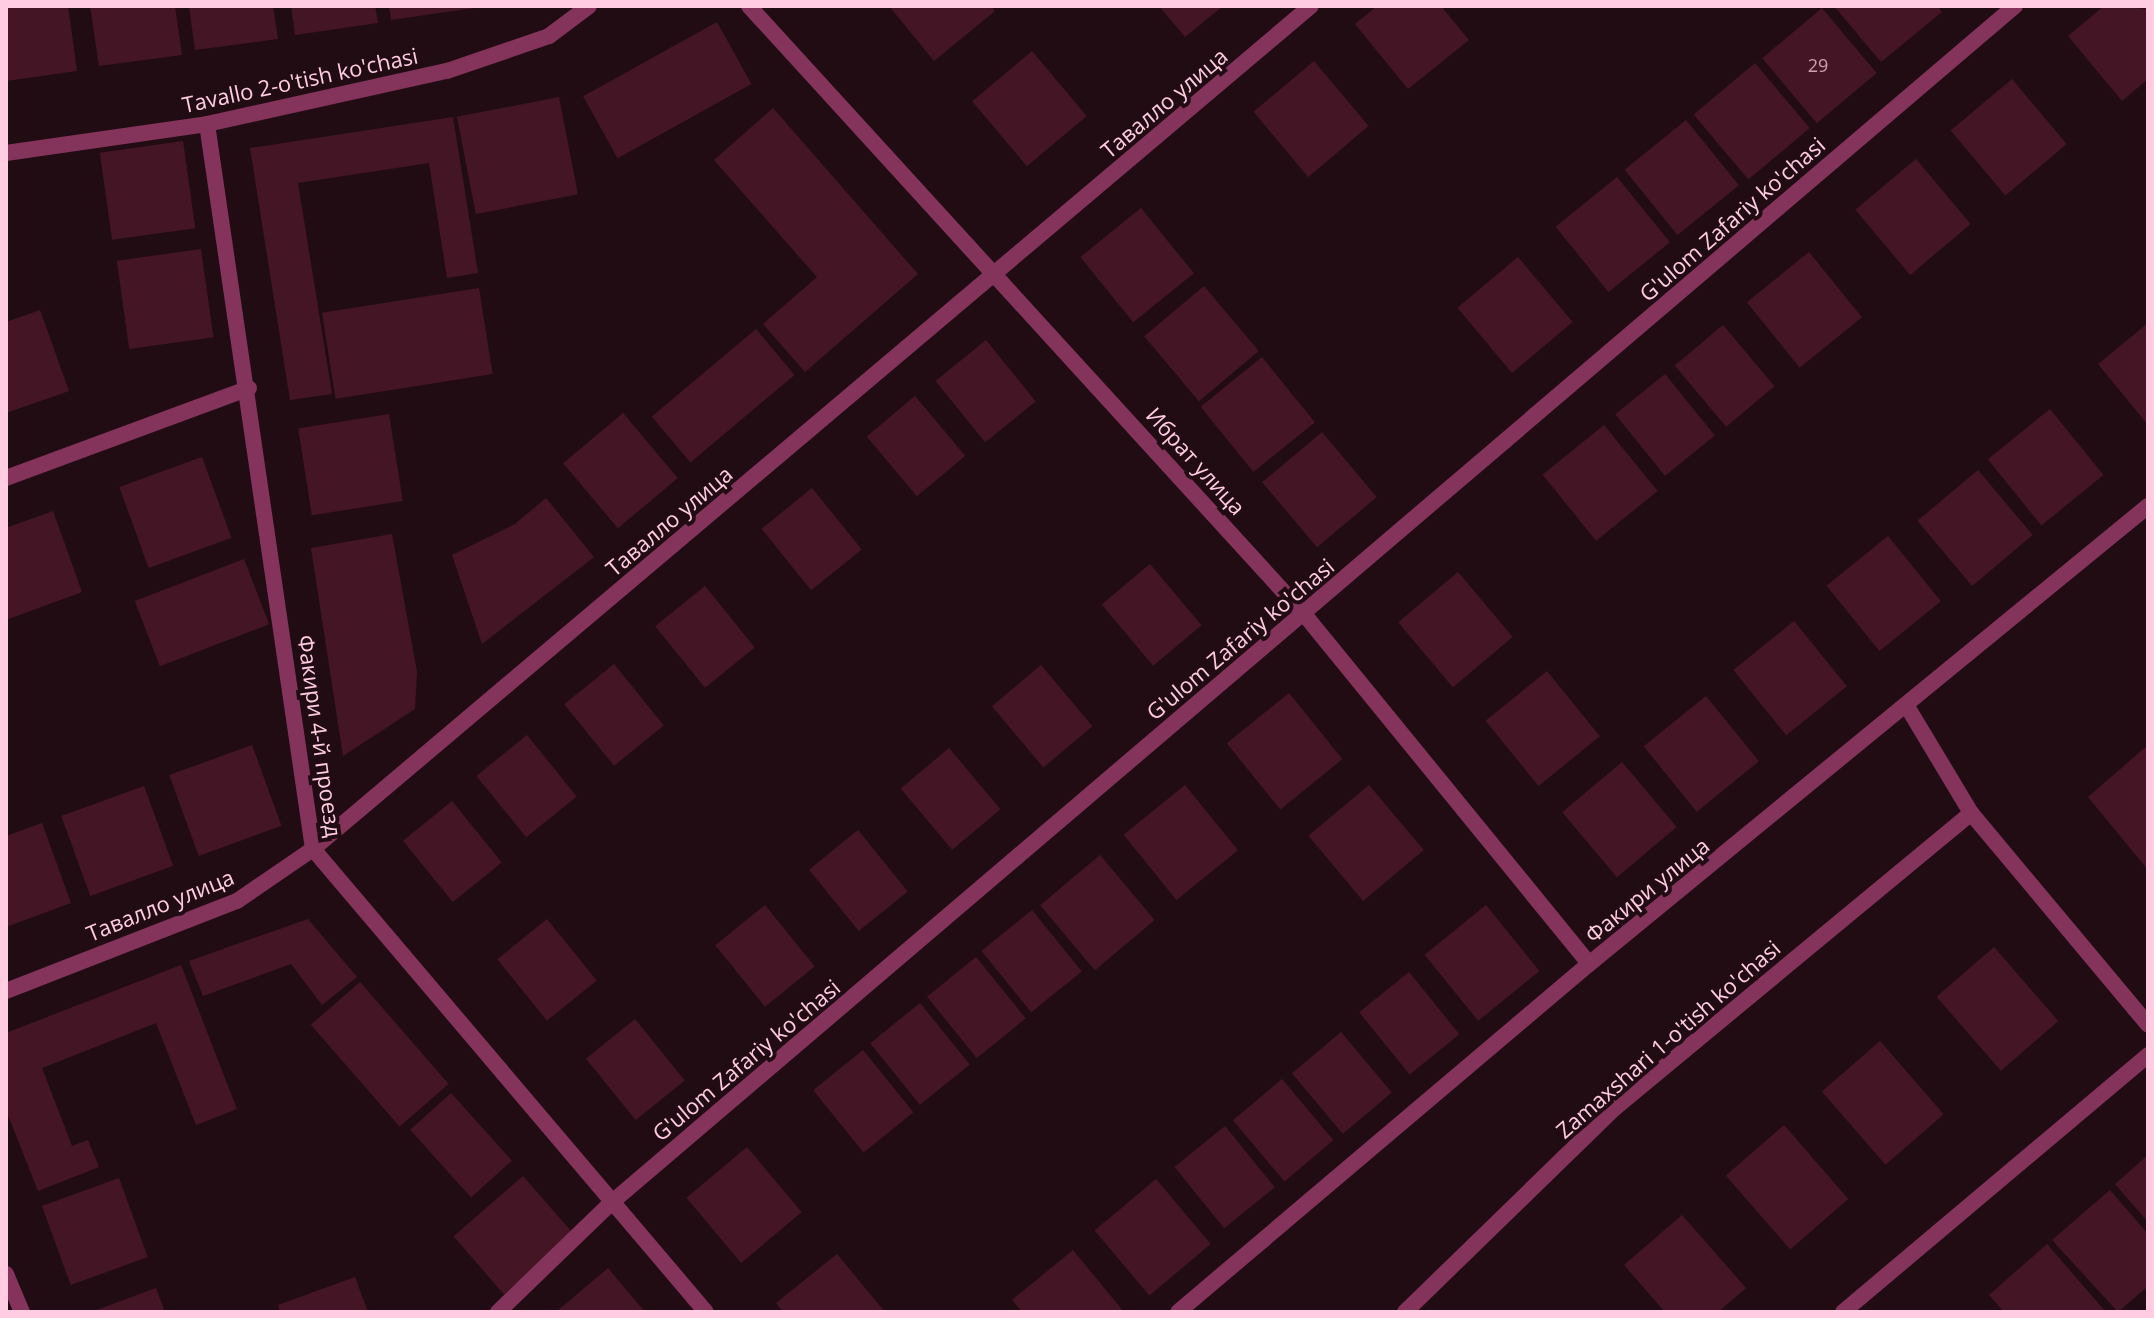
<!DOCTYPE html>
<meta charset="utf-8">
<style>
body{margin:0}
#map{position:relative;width:2154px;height:1318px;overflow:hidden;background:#220c14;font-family:"Open Sans",sans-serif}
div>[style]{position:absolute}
.building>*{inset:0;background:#441625;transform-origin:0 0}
.lane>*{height:16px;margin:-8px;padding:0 8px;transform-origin:8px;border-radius:8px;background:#84335b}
.street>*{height:16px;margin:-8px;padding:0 8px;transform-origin:8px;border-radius:8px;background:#84335b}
span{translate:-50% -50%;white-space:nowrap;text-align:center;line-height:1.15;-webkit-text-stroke:8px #220c14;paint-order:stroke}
.number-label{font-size:18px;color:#d09eb2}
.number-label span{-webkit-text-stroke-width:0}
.street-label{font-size:22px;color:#ffcce1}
.frame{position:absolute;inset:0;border:8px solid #ffcce1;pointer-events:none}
</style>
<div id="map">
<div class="building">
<div style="clip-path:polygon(6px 6px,68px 6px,77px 71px,6px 81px)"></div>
<div style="clip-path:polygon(90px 6px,175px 6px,182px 55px,99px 66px)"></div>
<div style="clip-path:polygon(189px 6px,273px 6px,278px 39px,195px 50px)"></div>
<div style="clip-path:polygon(291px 6px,375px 6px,378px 23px,295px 35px)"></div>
<div style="clip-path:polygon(389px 6px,474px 6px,474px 8px,391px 20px)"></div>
<div style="clip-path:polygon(889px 6px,991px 6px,995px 11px,934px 61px)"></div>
<div style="clip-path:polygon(1159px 6px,1223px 6px,1185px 37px)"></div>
<div style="clip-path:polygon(1377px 6px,1441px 6px,1469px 40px,1408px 89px,1355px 24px)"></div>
<div style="clip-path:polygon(1834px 6px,1937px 6px,1942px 12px,1881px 62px)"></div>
<div style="clip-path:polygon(2104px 6px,2148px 9px,2148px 79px,2122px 101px,2068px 36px)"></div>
<div style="left:1822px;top:8px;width:85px;height:78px;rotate:50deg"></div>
<div style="left:717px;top:22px;width:71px;height:153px;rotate:61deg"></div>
<div style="left:1032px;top:51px;width:85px;height:78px;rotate:50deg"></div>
<div style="left:1314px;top:61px;width:85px;height:79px;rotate:50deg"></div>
<div style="left:1755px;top:63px;width:85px;height:80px;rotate:50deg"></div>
<div style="left:2012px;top:79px;width:85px;height:80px;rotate:50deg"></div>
<div style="left:559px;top:97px;width:99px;height:104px;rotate:79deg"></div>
<div style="clip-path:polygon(773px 108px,918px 274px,805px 372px,763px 324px,817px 277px,714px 160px)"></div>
<div style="clip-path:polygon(453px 117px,478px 273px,447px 278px,429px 163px,298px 183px,332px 394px,290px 400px,250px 148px)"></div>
<div style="left:1686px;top:120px;width:84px;height:79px;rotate:51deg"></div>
<div style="left:183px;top:141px;width:88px;height:84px;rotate:82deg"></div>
<div style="left:1916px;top:159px;width:85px;height:79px;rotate:50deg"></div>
<div style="left:1617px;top:177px;width:84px;height:79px;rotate:51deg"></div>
<div style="left:1141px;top:208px;width:84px;height:78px;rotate:51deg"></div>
<div style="left:201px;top:249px;width:89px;height:85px;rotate:82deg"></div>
<div style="left:1809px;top:252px;width:84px;height:80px;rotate:51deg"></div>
<div style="left:1518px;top:257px;width:85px;height:79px;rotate:50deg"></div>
<div style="left:1204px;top:286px;width:85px;height:78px;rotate:50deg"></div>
<div style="left:479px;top:288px;width:87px;height:159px;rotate:81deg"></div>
<div style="clip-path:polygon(40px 310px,69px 391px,6px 413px,6px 322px)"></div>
<div style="clip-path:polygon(2148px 323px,2148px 425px,2098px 364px)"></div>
<div style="left:1723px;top:325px;width:80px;height:63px;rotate:50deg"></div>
<div style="left:756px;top:329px;width:60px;height:136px;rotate:50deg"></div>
<div style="left:986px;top:340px;width:79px;height:65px;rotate:51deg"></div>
<div style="left:1262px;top:357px;width:84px;height:79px;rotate:51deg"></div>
<div style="left:1665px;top:374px;width:79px;height:64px;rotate:51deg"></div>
<div style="left:915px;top:396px;width:78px;height:63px;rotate:50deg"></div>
<div style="left:2050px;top:409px;width:85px;height:80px;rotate:51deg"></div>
<div style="left:623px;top:413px;width:85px;height:78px;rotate:50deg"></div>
<div style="left:389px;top:414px;width:88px;height:92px;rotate:81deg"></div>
<div style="left:1604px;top:425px;width:85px;height:79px;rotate:51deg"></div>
<div style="left:1322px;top:432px;width:85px;height:78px;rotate:50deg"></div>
<div style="left:202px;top:457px;width:86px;height:88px;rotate:70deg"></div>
<div style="left:1978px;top:470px;width:85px;height:79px;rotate:50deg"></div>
<div style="left:812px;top:488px;width:79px;height:65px;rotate:51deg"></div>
<div style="clip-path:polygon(546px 498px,594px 557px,482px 644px,452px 555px,515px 524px)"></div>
<div style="clip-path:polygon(53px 511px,82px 592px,6px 620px,6px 528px)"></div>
<div style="clip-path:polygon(392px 534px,417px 672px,415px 709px,343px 756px,311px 548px)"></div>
<div style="left:1888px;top:536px;width:84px;height:79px;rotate:51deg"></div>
<div style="left:244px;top:559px;width:70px;height:117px;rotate:69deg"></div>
<div style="left:1150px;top:564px;width:80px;height:63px;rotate:50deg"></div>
<div style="left:1458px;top:572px;width:85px;height:78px;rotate:50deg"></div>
<div style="left:705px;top:586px;width:79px;height:64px;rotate:51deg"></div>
<div style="left:1794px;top:621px;width:84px;height:78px;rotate:51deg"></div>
<div style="left:614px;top:664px;width:79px;height:64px;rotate:51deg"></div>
<div style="left:1041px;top:665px;width:80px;height:64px;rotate:50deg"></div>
<div style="left:1547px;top:671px;width:84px;height:79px;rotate:51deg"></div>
<div style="left:1289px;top:693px;width:85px;height:80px;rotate:51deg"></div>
<div style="left:1706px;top:696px;width:84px;height:80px;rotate:51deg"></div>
<div style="left:527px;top:735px;width:79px;height:65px;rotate:51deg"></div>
<div style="left:252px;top:745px;width:86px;height:88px;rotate:70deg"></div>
<div style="clip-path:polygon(2148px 745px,2148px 870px,2088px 797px)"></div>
<div style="left:949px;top:748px;width:80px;height:63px;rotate:50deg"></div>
<div style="left:1622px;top:762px;width:85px;height:78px;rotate:50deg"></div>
<div style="left:1185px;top:785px;width:84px;height:79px;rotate:51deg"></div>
<div style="left:1369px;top:785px;width:85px;height:79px;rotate:50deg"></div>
<div style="left:144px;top:786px;width:85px;height:88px;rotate:70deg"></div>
<div style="left:452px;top:801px;width:79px;height:63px;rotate:51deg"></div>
<div style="clip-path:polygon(42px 823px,71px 903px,6px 927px,6px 836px)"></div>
<div style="left:858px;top:830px;width:79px;height:63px;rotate:51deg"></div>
<div style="left:1100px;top:855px;width:85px;height:78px;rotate:50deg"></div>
<div style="left:765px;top:905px;width:79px;height:64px;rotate:51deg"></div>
<div style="left:1486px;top:905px;width:85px;height:79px;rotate:51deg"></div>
<div style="left:1032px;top:910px;width:79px;height:65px;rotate:51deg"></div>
<div style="clip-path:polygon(308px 919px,357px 977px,322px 1005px,291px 964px,203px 996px,189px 961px)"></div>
<div style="left:547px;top:919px;width:79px;height:64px;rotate:51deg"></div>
<div style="left:1994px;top:947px;width:98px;height:76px;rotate:49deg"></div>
<div style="left:976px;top:957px;width:79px;height:63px;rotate:51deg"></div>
<div style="clip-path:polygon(181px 965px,237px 1109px,196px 1125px,156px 1023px,42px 1068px,72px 1146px,88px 1140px,99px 1167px,38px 1191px,6px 1110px,6px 1033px)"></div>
<div style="left:1409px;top:972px;width:80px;height:64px;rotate:51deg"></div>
<div style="left:360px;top:982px;width:135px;height:65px;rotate:49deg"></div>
<div style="left:920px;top:1003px;width:79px;height:64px;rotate:51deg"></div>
<div style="left:635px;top:1019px;width:79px;height:63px;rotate:51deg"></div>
<div style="left:1341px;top:1032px;width:79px;height:64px;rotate:50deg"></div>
<div style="left:1880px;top:1041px;width:97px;height:77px;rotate:49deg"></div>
<div style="left:863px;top:1050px;width:80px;height:64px;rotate:51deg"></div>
<div style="left:1282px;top:1079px;width:80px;height:64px;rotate:50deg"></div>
<div style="left:451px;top:1093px;width:91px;height:55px;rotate:48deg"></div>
<div style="left:1784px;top:1125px;width:98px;height:77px;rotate:49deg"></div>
<div style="left:1225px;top:1126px;width:79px;height:65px;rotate:51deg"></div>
<div style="left:747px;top:1147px;width:85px;height:79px;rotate:50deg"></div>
<div style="clip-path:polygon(2148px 1155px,2148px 1222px,2115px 1184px)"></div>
<div style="left:523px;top:1176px;width:77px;height:92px;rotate:49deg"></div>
<div style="left:119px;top:1178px;width:84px;height:82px;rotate:70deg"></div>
<div style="left:1156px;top:1179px;width:85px;height:80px;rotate:50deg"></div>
<div style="clip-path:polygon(2110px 1190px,2148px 1234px,2148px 1286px,2118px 1312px,2052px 1240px)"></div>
<div style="clip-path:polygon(1682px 1215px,1746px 1288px,1718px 1312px,1665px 1312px,1624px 1265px)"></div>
<div style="clip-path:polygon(2047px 1244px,2106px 1312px,2004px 1312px,1989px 1295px)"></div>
<div style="clip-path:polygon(1073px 1250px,1124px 1312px,1022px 1312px,1012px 1300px)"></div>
<div style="clip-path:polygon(837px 1254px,885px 1312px,783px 1312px,776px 1303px)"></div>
<div style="clip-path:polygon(608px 1268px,645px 1312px,556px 1312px)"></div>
<div style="clip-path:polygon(355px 1277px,368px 1312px,280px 1312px,278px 1305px)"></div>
<div style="clip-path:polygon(156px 1288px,165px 1312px,91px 1312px)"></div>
</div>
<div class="lane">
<div style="left:1843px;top:1312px;width:399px;rotate:-40.1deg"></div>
</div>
<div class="street">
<div style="left:749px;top:6px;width:823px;rotate:47.61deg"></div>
<div style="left:1304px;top:614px;width:451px;rotate:50.8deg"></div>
<div style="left:207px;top:124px;width:733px;rotate:81.68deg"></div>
<div style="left:313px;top:849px;width:607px;rotate:49.68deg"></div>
<div style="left:6px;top:153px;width:203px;rotate:-8.2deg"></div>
<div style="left:207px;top:124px;width:246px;rotate:-12.5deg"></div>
<div style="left:447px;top:71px;width:108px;rotate:-18.9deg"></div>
<div style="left:549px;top:36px;width:50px;rotate:-36.9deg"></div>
<div style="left:6px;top:478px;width:259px;rotate:-20.3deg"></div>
<div style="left:1908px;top:708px;width:122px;rotate:59deg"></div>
<div style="left:1971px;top:813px;width:276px;rotate:50.1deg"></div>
<div style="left:6px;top:991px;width:248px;rotate:-21.3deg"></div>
<div style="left:237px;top:901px;width:92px;rotate:-34.4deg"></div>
<div style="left:313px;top:849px;width:1306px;rotate:-40.19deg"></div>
<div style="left:6px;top:1274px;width:41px;rotate:67.2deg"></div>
<div style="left:498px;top:1312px;width:157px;rotate:-44deg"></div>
<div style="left:611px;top:1203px;width:1845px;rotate:-40.45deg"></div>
<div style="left:1178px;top:1312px;width:539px;rotate:-40.26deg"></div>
<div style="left:1589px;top:964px;width:723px;rotate:-39.33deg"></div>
<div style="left:1405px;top:1312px;width:294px;rotate:-44.2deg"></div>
<div style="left:1616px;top:1107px;width:461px;rotate:-39.6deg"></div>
</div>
<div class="number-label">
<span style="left:1818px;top:65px">29</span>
</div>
<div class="street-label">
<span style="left:300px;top:80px;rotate:-12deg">Tavallo 2-o'tish ko'chasi</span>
<span style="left:1164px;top:103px;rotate:-40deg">Тавалло улица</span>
<span style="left:1732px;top:219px;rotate:-41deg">G'ulom Zafariy ko'chasi</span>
<span style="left:1196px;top:461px;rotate:48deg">Ибрат улица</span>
<span style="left:669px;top:521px;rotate:-40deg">Тавалло улица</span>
<span style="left:1240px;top:639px;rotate:-40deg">G'ulom Zafariy ko'chasi</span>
<span style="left:320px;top:736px;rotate:82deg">Факири 4-й проезд</span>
<span style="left:1647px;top:890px;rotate:-39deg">Факири улица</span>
<span style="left:160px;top:905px;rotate:-22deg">Тавалло улица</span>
<span style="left:1668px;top:1039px;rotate:-41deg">Zamaxshari 1-o'tish ko'chasi</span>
<span style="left:746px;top:1060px;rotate:-40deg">G'ulom Zafariy ko'chasi</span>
</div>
<div class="frame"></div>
</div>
